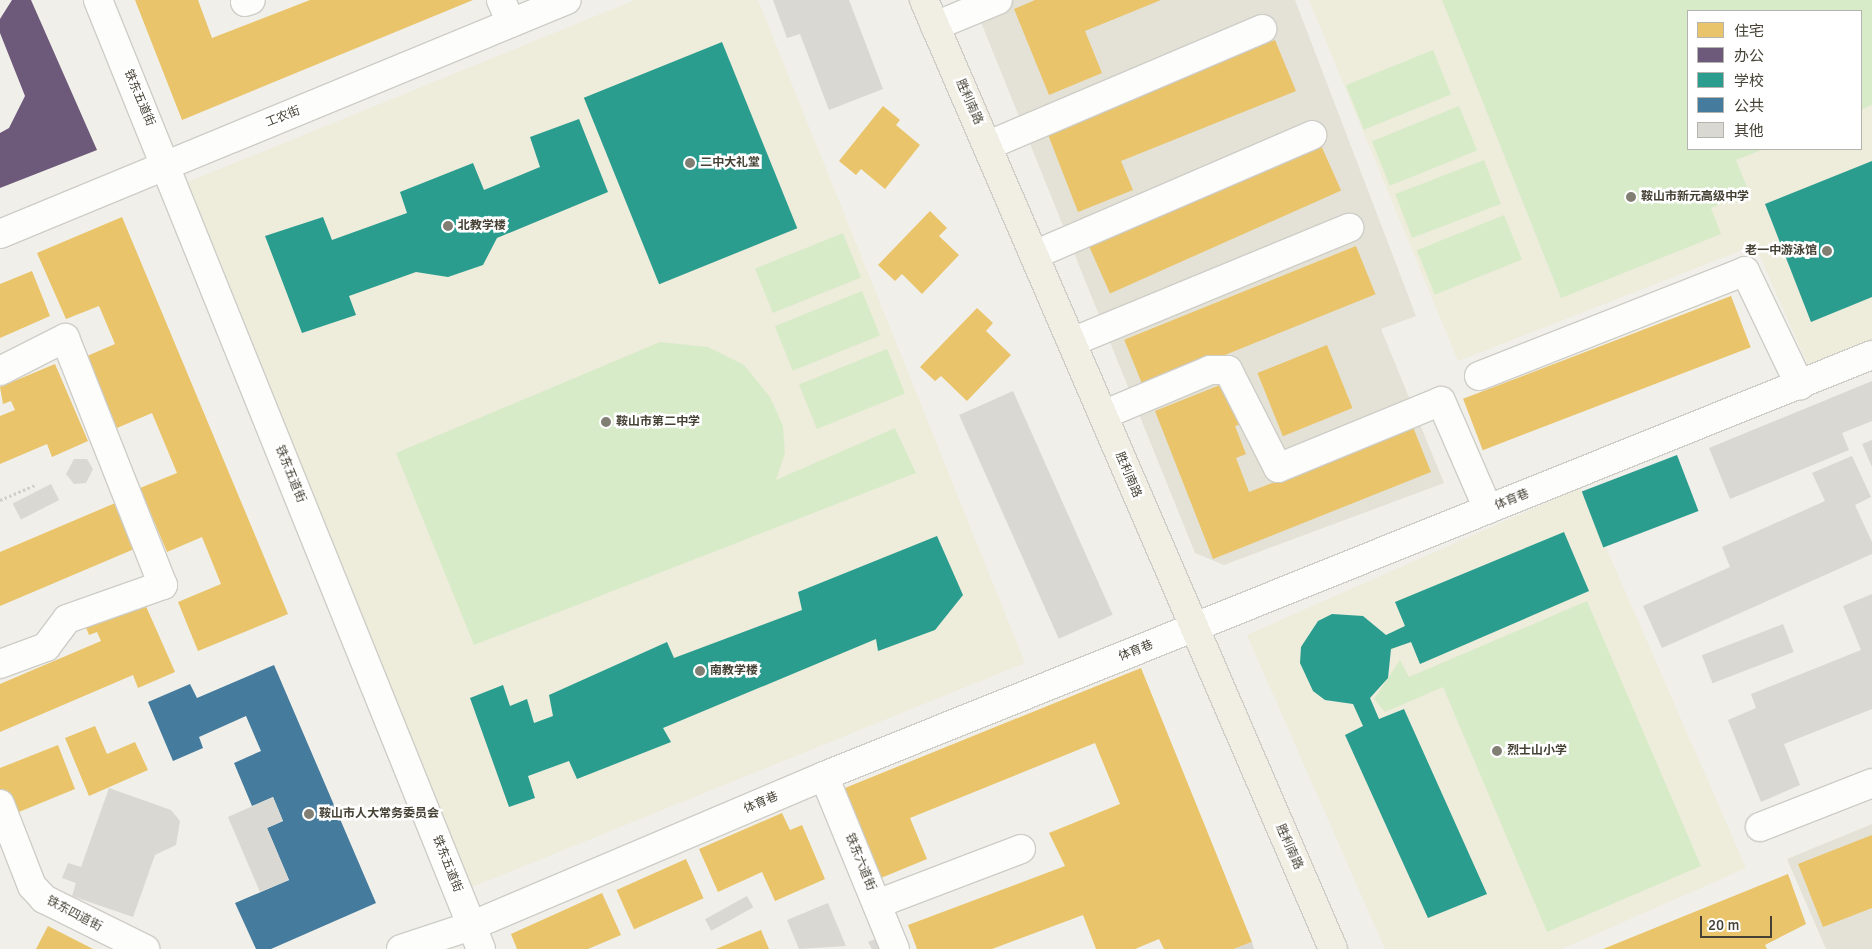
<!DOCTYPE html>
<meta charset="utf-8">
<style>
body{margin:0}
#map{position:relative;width:1872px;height:949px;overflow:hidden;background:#f0efe9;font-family:Signika,"Noto Sans SC",sans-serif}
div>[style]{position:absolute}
.residential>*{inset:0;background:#e4e2d6}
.education>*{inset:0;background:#eeecdb}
.green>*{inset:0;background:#d8ebc9;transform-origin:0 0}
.homes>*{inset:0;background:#e9c46a;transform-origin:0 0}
.offices>*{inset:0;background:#6d597a}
.schools>*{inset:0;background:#2a9d8f;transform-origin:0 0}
.public>*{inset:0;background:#457b9d}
.building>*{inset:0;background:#d9d8d2;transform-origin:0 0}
.path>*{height:3px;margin-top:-1.5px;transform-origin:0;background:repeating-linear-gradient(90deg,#d1cfca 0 2.5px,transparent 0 5px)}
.roads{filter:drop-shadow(1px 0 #cecdc7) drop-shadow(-1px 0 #cecdc7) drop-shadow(0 1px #cecdc7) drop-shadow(0 -1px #cecdc7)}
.minor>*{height:28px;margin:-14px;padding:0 14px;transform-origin:14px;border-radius:14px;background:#fdfdfc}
.major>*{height:28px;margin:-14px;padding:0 14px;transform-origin:14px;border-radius:14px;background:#f1efe3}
.dots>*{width:14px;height:14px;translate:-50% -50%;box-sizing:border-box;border:2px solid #fff;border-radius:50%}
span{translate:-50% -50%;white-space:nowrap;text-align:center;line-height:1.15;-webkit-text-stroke:5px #fff;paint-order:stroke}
.street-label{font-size:12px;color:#454235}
.poi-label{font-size:12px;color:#454235;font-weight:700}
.left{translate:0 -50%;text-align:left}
.right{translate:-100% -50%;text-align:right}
.legend{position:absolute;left:1687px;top:10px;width:175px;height:140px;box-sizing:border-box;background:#fff;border:1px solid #b5b3ae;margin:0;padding:6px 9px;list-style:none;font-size:15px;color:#454235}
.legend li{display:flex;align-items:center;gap:10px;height:25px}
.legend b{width:25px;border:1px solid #b5b3ae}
.scale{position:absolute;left:1700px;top:916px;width:72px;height:22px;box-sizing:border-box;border:2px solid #454235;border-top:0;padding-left:6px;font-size:15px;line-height:18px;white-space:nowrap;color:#454235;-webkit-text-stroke:4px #fff;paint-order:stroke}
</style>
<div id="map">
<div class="residential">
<div style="clip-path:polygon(972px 0,1295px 0,1416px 316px,1381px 329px,1444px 483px,1224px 565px,1195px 553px)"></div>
<div style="clip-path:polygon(1872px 824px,1872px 949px,1826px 949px,1787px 859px)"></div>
</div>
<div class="education">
<div style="clip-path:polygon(635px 0,758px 0,1025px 663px,472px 887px,188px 182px)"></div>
<div style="clip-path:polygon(evenodd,1309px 0,1872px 0,1872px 344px,1810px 370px,1755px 245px,1458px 361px,1309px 0,1688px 11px,1861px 11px,1861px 149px,1688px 149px,1688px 11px)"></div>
<div style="clip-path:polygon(1580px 488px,1746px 868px,1562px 949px,1385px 949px,1247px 635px)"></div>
</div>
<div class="green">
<div style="clip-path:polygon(1442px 0,1872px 0,1872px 105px,1861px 110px,1861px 11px,1688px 11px,1688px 149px,1764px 149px,1736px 160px,1749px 192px,1711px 208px,1721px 234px,1561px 298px)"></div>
<div style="left:1433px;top:50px;width:48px;height:94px;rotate:68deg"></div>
<div style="left:1459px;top:106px;width:48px;height:94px;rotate:68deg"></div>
<div style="left:1484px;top:160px;width:47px;height:95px;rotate:69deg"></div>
<div style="left:1504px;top:215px;width:48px;height:94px;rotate:68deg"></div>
<div style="left:843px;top:233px;width:48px;height:95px;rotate:68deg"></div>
<div style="left:862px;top:291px;width:48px;height:94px;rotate:68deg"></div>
<div style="clip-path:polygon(660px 342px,708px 347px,744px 365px,770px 397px,783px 426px,785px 453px,776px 480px,895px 428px,916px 473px,474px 645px,396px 453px)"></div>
<div style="left:887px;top:349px;width:48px;height:95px;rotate:68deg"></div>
<div style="clip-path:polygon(1587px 601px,1701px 866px,1547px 932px,1443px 687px,1385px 712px,1374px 699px,1400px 660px,1409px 677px)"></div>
</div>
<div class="homes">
<div style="clip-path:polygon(135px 0,198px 0,212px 38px,310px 0,473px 0,182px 120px)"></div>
<div style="clip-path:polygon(1035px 0,1161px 0,1085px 31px,1102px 73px,1049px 95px,1014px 9px)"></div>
<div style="clip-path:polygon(1275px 40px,1296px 91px,1121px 161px,1133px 190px,1078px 212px,1047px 132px)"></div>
<div style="clip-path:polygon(883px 106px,900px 120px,896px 125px,920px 145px,885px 189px,861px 169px,856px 175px,839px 161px)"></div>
<div style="left:1320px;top:143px;width:52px;height:253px;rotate:66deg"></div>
<div style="clip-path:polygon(930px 211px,947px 228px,939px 236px,959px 255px,922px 294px,902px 274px,895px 281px,878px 265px)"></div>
<div style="clip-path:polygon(122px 217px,288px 614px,198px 651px,178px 602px,221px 584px,202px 537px,167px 552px,140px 488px,177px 473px,152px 413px,117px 428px,87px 356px,115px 344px,99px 306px,66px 319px,37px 253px)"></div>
<div style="left:1356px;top:246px;width:52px;height:250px;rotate:68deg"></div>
<div style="clip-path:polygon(32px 271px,50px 316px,0 338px,0 284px)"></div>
<div style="left:1731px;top:296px;width:55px;height:287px;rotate:69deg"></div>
<div style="clip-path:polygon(977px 308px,993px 323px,986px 331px,1011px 355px,967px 401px,941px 376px,935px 381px,920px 367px)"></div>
<div style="left:1327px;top:345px;width:68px;height:75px;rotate:68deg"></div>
<div style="clip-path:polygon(55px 364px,88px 441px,52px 457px,47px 444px,0 464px,0 416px,15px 410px,11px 401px,3px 404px,0 387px)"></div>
<div style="clip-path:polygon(1225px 383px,1241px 424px,1235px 426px,1246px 454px,1236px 458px,1249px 492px,1413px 427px,1431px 472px,1213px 559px,1155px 411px)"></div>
<div style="clip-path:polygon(120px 501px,139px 547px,0 606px,0 552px)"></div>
<div style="clip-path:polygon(141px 595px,175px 672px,138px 688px,133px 675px,0 732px,0 684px,101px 641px,97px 632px,89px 635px,83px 620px)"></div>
<div style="clip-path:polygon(1141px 668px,1252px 942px,1234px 949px,1164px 949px,1159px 939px,1135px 949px,1096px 949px,1083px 915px,992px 949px,917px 949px,908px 925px,1065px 866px,1049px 833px,1120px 804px,1095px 743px,910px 818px,927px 859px,876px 880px,840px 790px)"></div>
<div style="clip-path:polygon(95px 726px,107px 754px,135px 742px,148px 770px,89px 796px,65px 738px)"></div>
<div style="clip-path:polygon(58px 745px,75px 789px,9px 816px,0 793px,0 768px)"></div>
<div style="clip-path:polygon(782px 813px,790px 830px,802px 825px,825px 879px,775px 901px,762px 872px,718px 892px,699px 849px)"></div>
<div style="clip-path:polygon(1872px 835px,1872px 908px,1823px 927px,1798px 864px)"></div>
<div style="left:686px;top:859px;width:43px;height:76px;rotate:66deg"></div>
<div style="clip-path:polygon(1788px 874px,1806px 924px,1765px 945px,1767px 949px,1603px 949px)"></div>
<div style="clip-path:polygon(602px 893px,621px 935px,588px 949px,517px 949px,511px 934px)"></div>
<div style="clip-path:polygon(48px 926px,93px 949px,36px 949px)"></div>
<div style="clip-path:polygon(761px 930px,769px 949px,716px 949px)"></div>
</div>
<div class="offices">
<div style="clip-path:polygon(12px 0,31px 0,97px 150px,0 188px,0 133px,9px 128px,25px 96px,0 33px,0 19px)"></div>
</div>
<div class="schools">
<div style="left:722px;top:42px;width:201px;height:149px;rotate:68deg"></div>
<div style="clip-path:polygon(579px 119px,608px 192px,497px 238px,483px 265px,448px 277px,416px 272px,349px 296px,356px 315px,302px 333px,265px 236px,323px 217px,332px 240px,407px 213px,400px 192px,473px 163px,484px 190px,540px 167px,530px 137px)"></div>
<div style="clip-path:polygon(1872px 161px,1872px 297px,1811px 322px,1765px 204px)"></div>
<div style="left:1677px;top:455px;width:60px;height:102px;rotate:69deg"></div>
<div style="clip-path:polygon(1564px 532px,1589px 591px,1420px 664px,1411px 642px,1391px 649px,1388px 678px,1370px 698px,1379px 719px,1404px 709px,1487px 894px,1428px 918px,1345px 735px,1363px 726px,1353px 704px,1325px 700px,1313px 691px,1300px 663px,1301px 647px,1318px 621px,1332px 614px,1363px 616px,1386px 635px,1405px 626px,1395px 602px)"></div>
<div style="clip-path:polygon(937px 536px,963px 595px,935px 630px,878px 651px,876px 639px,663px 728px,671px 742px,577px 779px,569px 761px,528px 776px,535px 798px,509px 807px,470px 698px,503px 685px,510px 706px,527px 699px,534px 723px,553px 716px,549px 695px,667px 642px,674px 658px,802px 610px,798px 592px)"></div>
</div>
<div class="public">
<div style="clip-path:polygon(274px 665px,376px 903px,271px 949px,256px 949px,235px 903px,289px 880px,267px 828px,283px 821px,273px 797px,252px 806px,234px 763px,261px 751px,246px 716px,199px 737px,203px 748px,173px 761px,148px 702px,190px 684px,197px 698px)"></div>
</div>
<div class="building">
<div style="clip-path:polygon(773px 0,849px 0,883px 89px,829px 110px,800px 34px,787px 38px)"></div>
<div style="clip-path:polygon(1872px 381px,1872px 421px,1842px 433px,1849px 450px,1730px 499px,1709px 448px)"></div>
<div style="left:1013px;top:391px;width:245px;height:59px;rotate:66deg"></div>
<div style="clip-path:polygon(1872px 440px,1872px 467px,1862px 444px)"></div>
<div style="clip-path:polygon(1852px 456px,1871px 497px,1855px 505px,1872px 542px,1872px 554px,1662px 648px,1643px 606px,1730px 567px,1722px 547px,1825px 501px,1812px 473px)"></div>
<div style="clip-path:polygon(74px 459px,87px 459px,93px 469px,86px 483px,74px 484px,66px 474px)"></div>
<div style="left:51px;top:484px;width:18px;height:43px;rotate:63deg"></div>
<div style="clip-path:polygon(1872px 594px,1872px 709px,1784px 744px,1800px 785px,1761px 802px,1728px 720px,1756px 708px,1751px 694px,1861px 650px,1843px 606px)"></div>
<div style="left:1783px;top:624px;width:30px;height:87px;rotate:69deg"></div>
<div style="clip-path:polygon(109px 788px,171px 810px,180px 821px,176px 845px,155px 855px,133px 917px,72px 896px,76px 883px,62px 878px,68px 863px,81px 867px)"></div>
<div style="clip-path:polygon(273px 797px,283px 821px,267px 828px,289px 880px,260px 892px,228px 817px)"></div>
<div style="left:747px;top:896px;width:13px;height:48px;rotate:61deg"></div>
<div style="clip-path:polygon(828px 903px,846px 946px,799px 949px,787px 920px)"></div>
<div style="clip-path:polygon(883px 936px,889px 949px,872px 949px,868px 942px)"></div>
<div style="clip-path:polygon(1252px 942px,1254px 949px,1234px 949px)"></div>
</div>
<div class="path">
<div style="left:0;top:500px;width:38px;rotate:-23deg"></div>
</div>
<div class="roads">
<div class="minor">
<div style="left:98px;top:0;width:1023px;rotate:68.02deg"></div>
<div style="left:501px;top:0;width:25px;rotate:67deg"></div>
<div style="left:245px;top:2px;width:6px;rotate:-18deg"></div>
<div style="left:935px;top:26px;width:68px;rotate:-22.4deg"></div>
<div style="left:989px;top:145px;width:297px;rotate:-23deg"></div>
<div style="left:0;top:234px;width:613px;rotate:-22.43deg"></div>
<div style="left:1034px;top:255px;width:303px;rotate:-23.3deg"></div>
<div style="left:1072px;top:342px;width:300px;rotate:-22.4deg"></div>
<div style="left:0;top:371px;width:73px;rotate:-26.9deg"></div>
<div style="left:65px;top:338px;width:266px;rotate:68.4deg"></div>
<div style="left:163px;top:585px;width:102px;rotate:160.5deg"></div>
<div style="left:67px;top:619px;width:35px;rotate:127deg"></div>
<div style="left:46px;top:647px;width:49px;rotate:159.7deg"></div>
<div style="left:1479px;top:376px;width:286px;rotate:-21.5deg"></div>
<div style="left:1745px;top:271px;width:127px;rotate:64.4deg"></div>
<div style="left:1103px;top:415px;width:116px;rotate:-22.8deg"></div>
<div style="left:1210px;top:370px;width:18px"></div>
<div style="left:1228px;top:370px;width:110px;rotate:63deg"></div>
<div style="left:1278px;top:468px;width:176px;rotate:-22.3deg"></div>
<div style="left:1441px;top:401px;width:118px;rotate:66.5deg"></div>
<div style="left:824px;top:776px;width:187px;rotate:67.7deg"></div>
<div style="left:0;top:804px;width:88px;rotate:68.7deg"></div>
<div style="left:32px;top:886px;width:18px;rotate:47deg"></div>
<div style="left:44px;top:899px;width:113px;rotate:26.3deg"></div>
<div style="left:1760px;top:827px;width:120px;rotate:-21.4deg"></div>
<div style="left:877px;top:904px;width:154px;rotate:-20.9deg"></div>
<div style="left:401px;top:949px;width:74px;rotate:-18.2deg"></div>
<div style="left:471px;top:926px;width:384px;rotate:-23deg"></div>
<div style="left:824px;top:776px;width:1129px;rotate:-21.89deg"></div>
</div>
<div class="major">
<div style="left:924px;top:0;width:1033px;rotate:66.68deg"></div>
</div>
</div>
<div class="dots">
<div style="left:690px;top:163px;background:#817f74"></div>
<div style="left:1631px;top:197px;background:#817f74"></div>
<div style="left:448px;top:226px;background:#817f74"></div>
<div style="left:1827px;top:251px;background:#817f74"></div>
<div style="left:606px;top:422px;background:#817f74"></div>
<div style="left:700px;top:671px;background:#817f74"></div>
<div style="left:1497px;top:751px;background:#817f74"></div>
<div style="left:309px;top:814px;background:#817f74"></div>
</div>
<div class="street-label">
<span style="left:139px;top:98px;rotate:67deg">铁东五道街</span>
<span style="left:969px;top:102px;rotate:66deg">胜利南路</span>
<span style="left:283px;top:117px;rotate:-22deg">工农街</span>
<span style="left:290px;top:474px;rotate:68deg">铁东五道街</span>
<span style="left:1128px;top:475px;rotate:67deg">胜利南路</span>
<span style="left:1512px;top:500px;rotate:-22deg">体育巷</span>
<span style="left:1136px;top:651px;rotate:-22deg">体育巷</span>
<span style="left:761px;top:803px;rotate:-23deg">体育巷</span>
<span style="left:1289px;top:847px;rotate:66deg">胜利南路</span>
<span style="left:860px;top:862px;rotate:68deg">铁东六道街</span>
<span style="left:447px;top:864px;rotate:68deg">铁东五道街</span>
<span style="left:74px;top:914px;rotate:28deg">铁东四道街</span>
</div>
<div class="poi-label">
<span class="left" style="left:700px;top:163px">二中大礼堂</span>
<span class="left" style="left:1641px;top:197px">鞍山市新元高级中学</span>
<span class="left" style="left:458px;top:226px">北教学楼</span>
<span class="right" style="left:1817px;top:251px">老一中游泳馆</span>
<span class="left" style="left:616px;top:422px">鞍山市第二中学</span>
<span class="left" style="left:710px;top:671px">南教学楼</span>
<span class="left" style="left:1507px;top:751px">烈士山小学</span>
<span class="left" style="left:319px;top:814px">鞍山市人大常务委员会</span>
</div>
<ul class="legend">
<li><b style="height:14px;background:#e9c46a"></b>住宅</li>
<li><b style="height:14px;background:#6d597a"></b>办公</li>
<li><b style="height:14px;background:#2a9d8f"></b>学校</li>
<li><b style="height:14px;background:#457b9d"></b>公共</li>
<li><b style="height:14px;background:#d9d8d2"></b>其他</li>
</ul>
<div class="scale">20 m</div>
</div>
